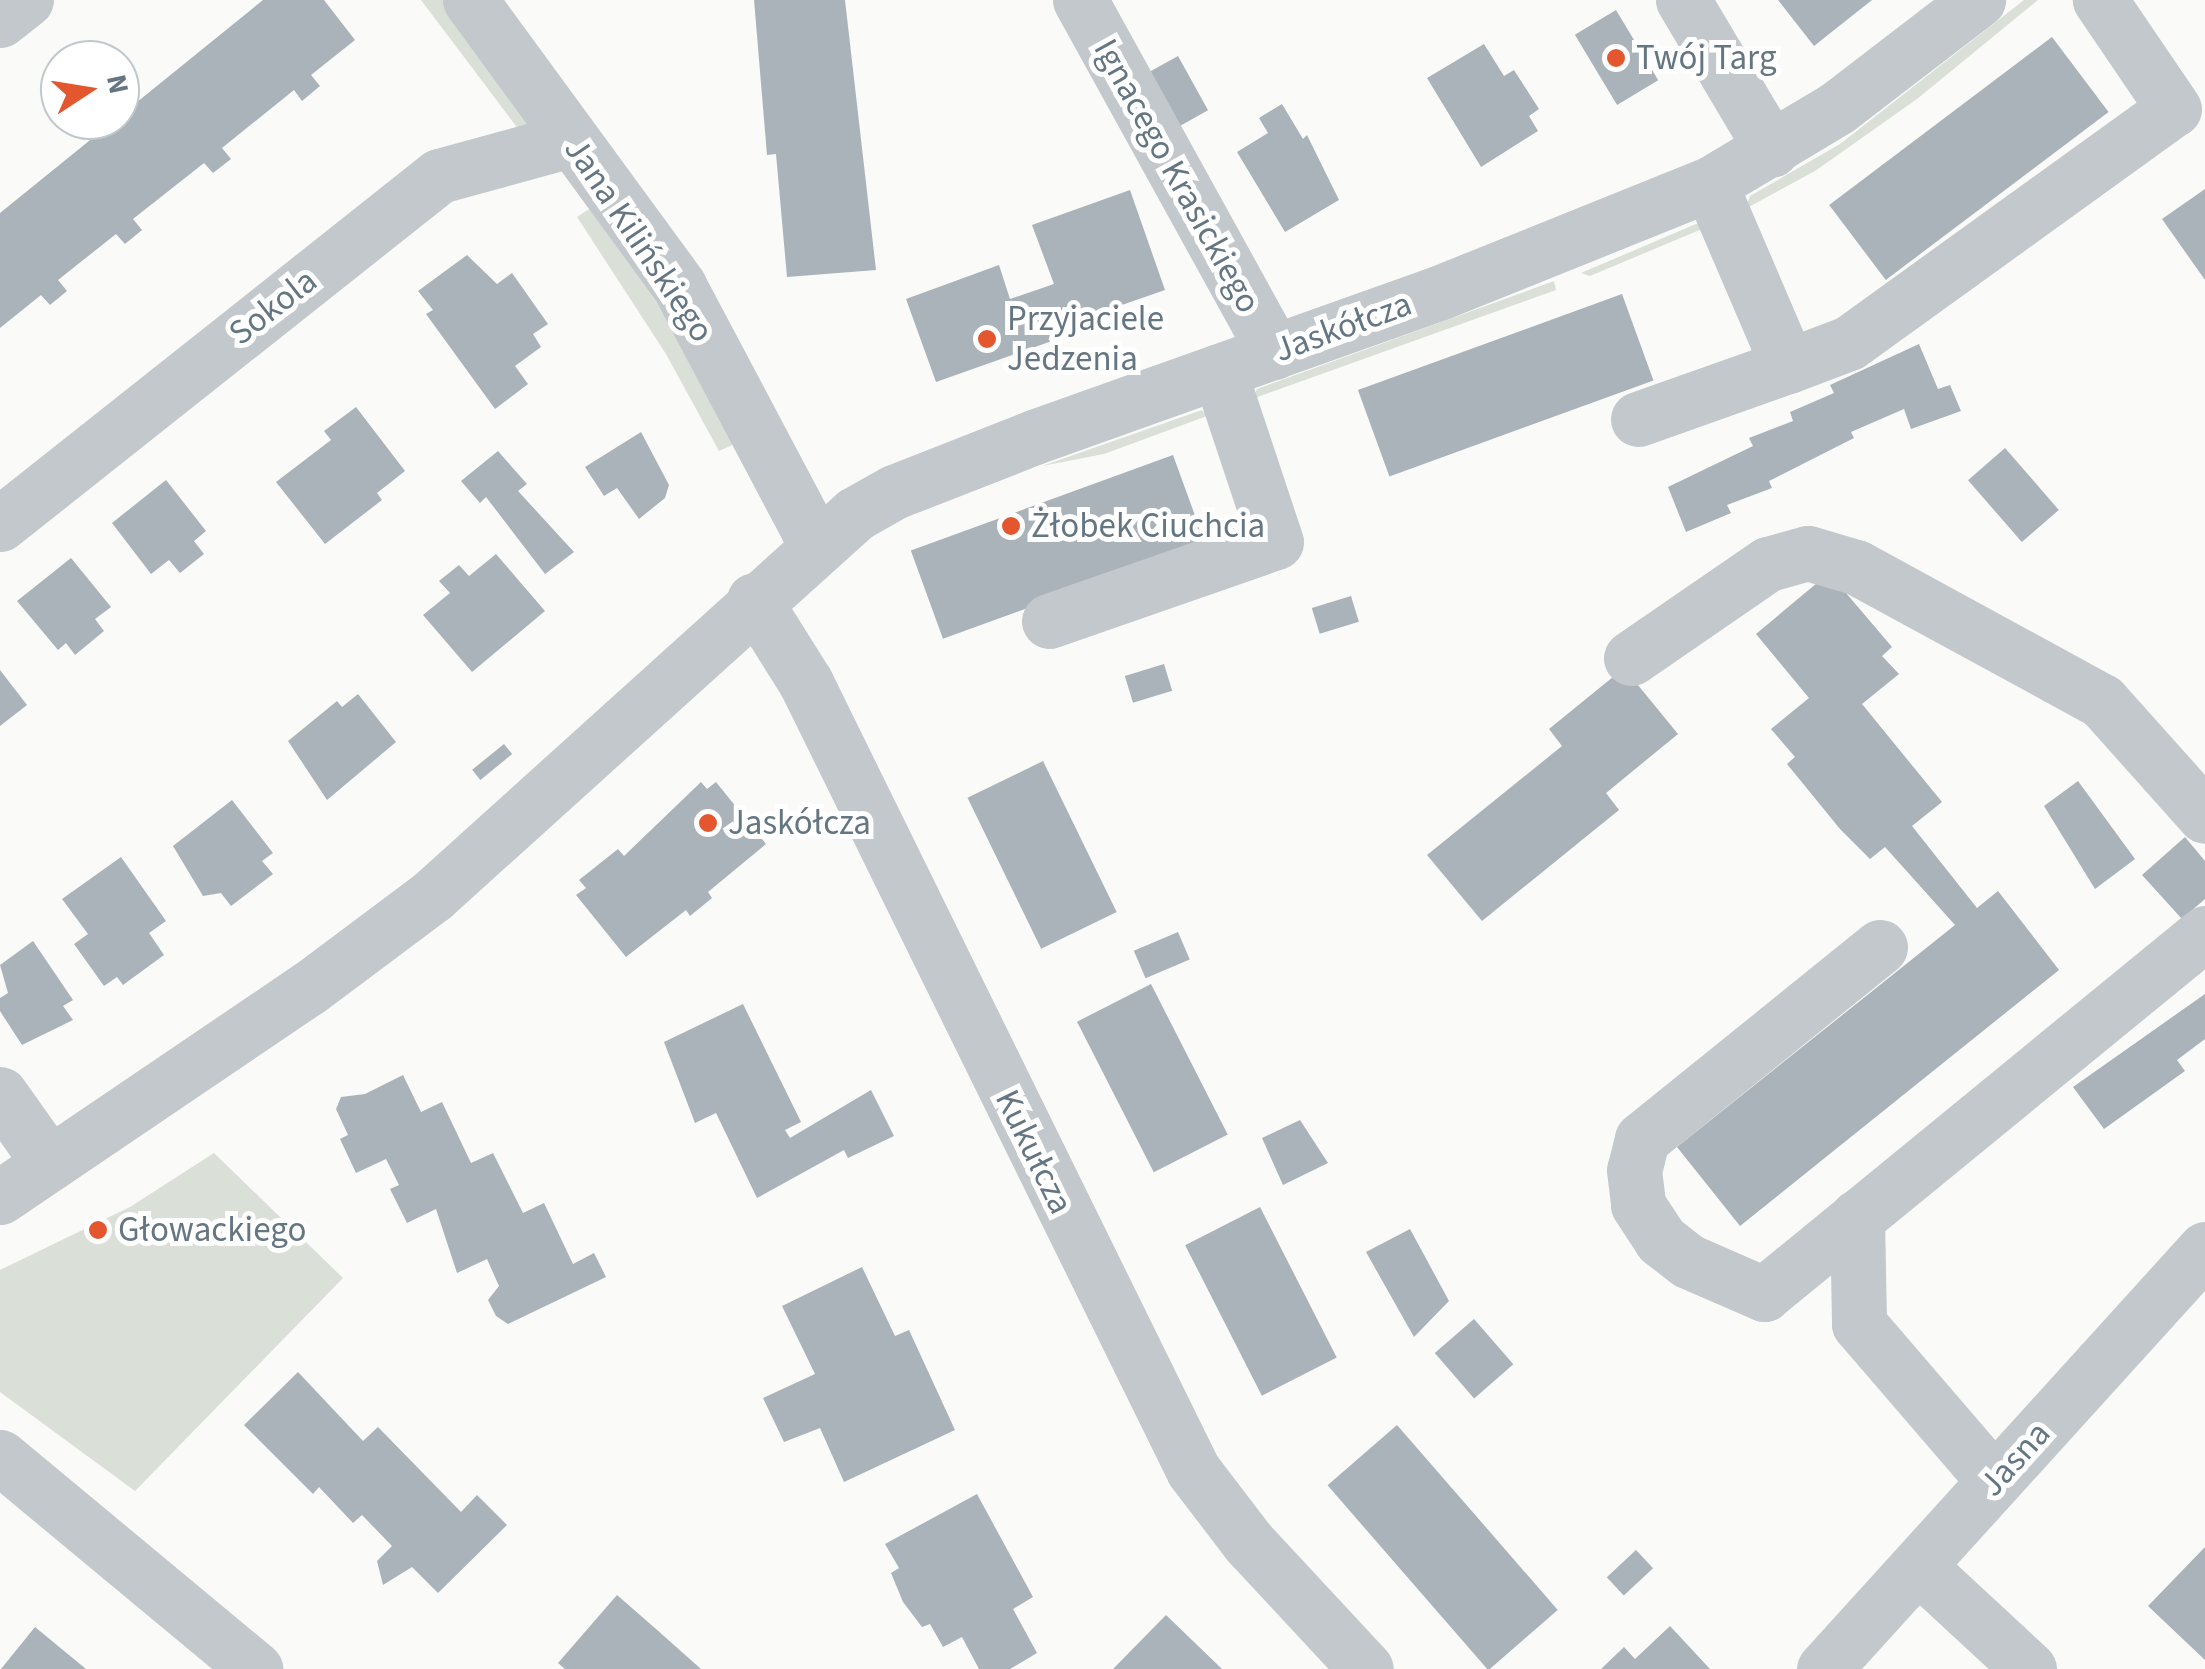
<!DOCTYPE html>
<meta charset="utf-8">
<style>
body{margin:0}
#map{position:relative;width:2205px;height:1669px;overflow:hidden;background:#fafaf8;font-family:"Source Sans 3",sans-serif}
div>[style]{position:absolute}
.green>*{inset:0;background:#dadfd7}
.building>*{inset:0;background:#aab3b9;transform-origin:0 0}
.minor>*{height:55px;margin:-27.5px;padding:0 27.5px;transform-origin:27.5px;border-radius:27.5px;background:#c3c8cc}
.dots>*{width:28px;height:28px;translate:-50% -50%;box-sizing:border-box;border:5px solid #fff;border-radius:50%}
span{translate:-50% -50%;white-space:nowrap;text-align:center;line-height:1.15;-webkit-text-stroke:10px #fff;paint-order:stroke}
.poi-label{font-size:35px;color:#657683}
.left{translate:0 -50%;text-align:left}
.street-label{font-size:35px;color:#657683}
.north{position:absolute;left:40px;top:40px;width:100px;height:100px;box-sizing:border-box;background:#fff;border:2px solid #c1c8cd;border-radius:50%;rotate:78deg;font-size:28px;font-weight:700;line-height:40px;text-align:center;color:#657683}
.north::after{content:'';display:block;margin:auto;width:35px;height:45px;background:#e4572e;clip-path:polygon(50% 0,100% 100%,50% 72%,0 100%)}
</style>
<div id="map">
<div class="green">
<div style="clip-path:polygon(421px 0,447px 0,539px 128px,522px 134px)"></div>
<div style="clip-path:polygon(2024px 0,2038px 0,1917px 99px,1815px 171px,1745px 209px,1750px 196px,1840px 144px)"></div>
<div style="clip-path:polygon(594px 206px,640px 273px,737px 443px,719px 451px,666px 354px,577px 217px)"></div>
<div style="clip-path:polygon(1703px 221px,1709px 226px,1590px 276px,1581px 273px)"></div>
<div style="clip-path:polygon(1554px 281px,1556px 290px,1252px 399px,1257px 389px)"></div>
<div style="clip-path:polygon(1202px 410px,1207px 416px,1104px 454px,1042px 466px)"></div>
<div style="clip-path:polygon(214px 1153px,343px 1278px,135px 1491px,0 1392px,0 1270px,130px 1207px)"></div>
</div>
<div class="building">
<div style="clip-path:polygon(263px 0,324px 0,355px 40px,311px 75px,320px 86px,302px 101px,294px 90px,222px 148px,231px 159px,213px 173px,204px 163px,133px 219px,142px 230px,125px 244px,116px 234px,58px 280px,67px 291px,50px 305px,41px 295px,0 328px,0 213px)"></div>
<div style="clip-path:polygon(754px 0,845px 0,876px 270px,787px 277px,776px 154px,767px 155px)"></div>
<div style="clip-path:polygon(1778px 0,1872px 0,1814px 46px)"></div>
<div style="left:1616px;top:10px;width:82px;height:48px;rotate:59deg"></div>
<div style="left:2052px;top:37px;width:94px;height:279px;rotate:53deg"></div>
<div style="clip-path:polygon(1484px 44px,1504px 76px,1514px 70px,1539px 109px,1529px 116px,1538px 131px,1481px 167px,1427px 78px)"></div>
<div style="left:1178px;top:56px;width:62px;height:39px;rotate:61deg"></div>
<div style="clip-path:polygon(1282px 104px,1303px 139px,1307px 135px,1339px 200px,1285px 232px,1237px 152px,1268px 133px,1259px 118px)"></div>
<div style="clip-path:polygon(2205px 189px,2205px 280px,2162px 219px)"></div>
<div style="clip-path:polygon(1130px 190px,1165px 290px,1076px 321px,1080px 331px,936px 382px,906px 299px,999px 265px,1010px 299px,1054px 284px,1032px 225px)"></div>
<div style="clip-path:polygon(467px 255px,497px 284px,512px 273px,548px 324px,533px 334px,541px 347px,515px 366px,528px 384px,495px 409px,426px 314px,433px 310px,418px 291px)"></div>
<div style="left:1622px;top:294px;width:92px;height:281px;rotate:70deg"></div>
<div style="clip-path:polygon(1919px 344px,1938px 389px,1950px 385px,1961px 411px,1911px 429px,1904px 409px,1851px 432px,1854px 438px,1769px 481px,1772px 488px,1727px 505px,1731px 513px,1686px 532px,1668px 487px,1753px 446px,1749px 438px,1793px 421px,1790px 412px,1834px 393px,1830px 385px)"></div>
<div style="clip-path:polygon(356px 407px,405px 471px,377px 493px,382px 500px,325px 544px,276px 482px,331px 440px,324px 431px)"></div>
<div style="clip-path:polygon(641px 432px,669px 485px,665px 498px,639px 519px,617px 488px,604px 496px,585px 467px)"></div>
<div style="left:2005px;top:448px;width:82px;height:49px;rotate:49deg"></div>
<div style="clip-path:polygon(498px 451px,527px 484px,518px 491px,574px 552px,545px 574px,486px 497px,480px 503px,461px 481px)"></div>
<div style="left:1173px;top:455px;width:94px;height:279px;rotate:70deg"></div>
<div style="clip-path:polygon(166px 480px,206px 531px,194px 541px,204px 554px,180px 573px,169px 560px,151px 574px,112px 523px)"></div>
<div style="clip-path:polygon(496px 554px,545px 611px,472px 672px,423px 615px,450px 593px,439px 581px,459px 565px,469px 576px)"></div>
<div style="clip-path:polygon(71px 558px,111px 607px,95px 619px,104px 631px,75px 655px,66px 643px,58px 650px,17px 601px)"></div>
<div style="clip-path:polygon(1829px 573px,1892px 647px,1882px 656px,1899px 674px,1862px 704px,1942px 802px,1912px 826px,1977px 908px,1998px 891px,2059px 970px,1740px 1226px,1677px 1147px,1955px 925px,1885px 847px,1870px 859px,1840px 829px,1787px 764px,1795px 757px,1771px 729px,1809px 698px,1756px 634px)"></div>
<div style="left:1351px;top:596px;width:27px;height:41px;rotate:73deg"></div>
<div style="left:1164px;top:664px;width:28px;height:41px;rotate:73deg"></div>
<div style="clip-path:polygon(1624px 668px,1678px 734px,1606px 793px,1619px 810px,1482px 921px,1427px 855px,1562px 746px,1549px 729px)"></div>
<div style="clip-path:polygon(0 670px,27px 705px,0 726px)"></div>
<div style="clip-path:polygon(358px 694px,396px 742px,327px 800px,288px 741px,337px 701px,342px 707px)"></div>
<div style="left:504px;top:744px;width:13px;height:41px;rotate:51deg"></div>
<div style="left:1043px;top:761px;width:168px;height:84px;rotate:64deg"></div>
<div style="clip-path:polygon(2078px 781px,2135px 859px,2095px 889px,2044px 806px)"></div>
<div style="clip-path:polygon(701px 782px,707px 789px,716px 782px,766px 844px,708px 892px,712px 898px,690px 916px,686px 910px,626px 957px,576px 895px,586px 888px,579px 880px,618px 849px,624px 856px)"></div>
<div style="clip-path:polygon(232px 800px,273px 853px,262px 861px,273px 874px,231px 906px,221px 893px,203px 896px,173px 846px)"></div>
<div style="clip-path:polygon(2185px 837px,2205px 861px,2205px 899px,2182px 919px,2142px 875px)"></div>
<div style="clip-path:polygon(121px 857px,166px 921px,149px 933px,164px 955px,123px 985px,117px 977px,104px 986px,74px 944px,88px 934px,62px 899px)"></div>
<div style="left:1178px;top:932px;width:30px;height:48px;rotate:67deg"></div>
<div style="clip-path:polygon(33px 941px,73px 1000px,63px 1006px,73px 1020px,22px 1045px,0 1011px,0 998px,8px 993px,0 965px)"></div>
<div style="left:1151px;top:984px;width:169px;height:83px;rotate:63deg"></div>
<div style="clip-path:polygon(2205px 994px,2205px 1039px,2177px 1060px,2185px 1071px,2104px 1129px,2073px 1087px)"></div>
<div style="clip-path:polygon(743px 1004px,801px 1122px,785px 1130px,790px 1138px,871px 1090px,894px 1136px,848px 1158px,844px 1150px,757px 1198px,716px 1113px,695px 1123px,664px 1042px)"></div>
<div style="clip-path:polygon(403px 1075px,421px 1112px,442px 1102px,471px 1163px,493px 1153px,523px 1213px,544px 1203px,573px 1264px,594px 1253px,606px 1277px,508px 1324px,496px 1316px,488px 1300px,499px 1286px,487px 1259px,457px 1273px,436px 1209px,407px 1223px,390px 1189px,399px 1185px,386px 1159px,356px 1173px,340px 1139px,348px 1135px,336px 1109px,341px 1097px,365px 1094px)"></div>
<div style="clip-path:polygon(1300px 1120px,1328px 1163px,1283px 1185px,1262px 1138px)"></div>
<div style="left:1260px;top:1207px;width:169px;height:84px;rotate:63deg"></div>
<div style="clip-path:polygon(1410px 1229px,1449px 1301px,1414px 1337px,1366px 1252px)"></div>
<div style="clip-path:polygon(862px 1267px,895px 1336px,909px 1330px,955px 1430px,844px 1482px,820px 1428px,784px 1442px,763px 1398px,815px 1374px,782px 1306px)"></div>
<div style="left:1474px;top:1319px;width:60px;height:52px;rotate:49deg"></div>
<div style="clip-path:polygon(298px 1372px,363px 1441px,378px 1427px,461px 1512px,477px 1495px,507px 1525px,438px 1593px,412px 1567px,383px 1585px,377px 1561px,392px 1546px,362px 1515px,353px 1523px,319px 1487px,313px 1494px,244px 1425px)"></div>
<div style="left:1397px;top:1425px;width:245px;height:92px;rotate:49deg"></div>
<div style="clip-path:polygon(977px 1494px,1033px 1597px,1013px 1609px,1037px 1653px,1010px 1669px,979px 1669px,962px 1637px,943px 1647px,930px 1624px,922px 1627px,903px 1602px,891px 1573px,899px 1568px,885px 1544px)"></div>
<div style="clip-path:polygon(2205px 1547px,2205px 1660px,2148px 1606px)"></div>
<div style="left:1636px;top:1550px;width:25px;height:40px;rotate:47deg"></div>
<div style="clip-path:polygon(617px 1595px,656px 1629px,701px 1669px,565px 1669px,558px 1663px)"></div>
<div style="clip-path:polygon(1166px 1615px,1222px 1669px,1113px 1669px)"></div>
<div style="clip-path:polygon(1670px 1626px,1710px 1669px,1601px 1669px,1624px 1647px,1635px 1659px)"></div>
<div style="clip-path:polygon(35px 1627px,86px 1669px,1px 1669px)"></div>
</div>
<div class="minor">
<div style="left:470px;top:0;width:354px;rotate:53.8deg"></div>
<div style="left:679px;top:286px;width:293px;rotate:62.1deg"></div>
<div style="left:1080px;top:0;width:402px;rotate:61.1deg"></div>
<div style="left:1683px;top:0;width:174px;rotate:59.3deg"></div>
<div style="left:0;top:20px;width:33px;rotate:-38deg"></div>
<div style="left:1710px;top:184px;width:198px;rotate:66.8deg"></div>
<div style="left:1788px;top:366px;width:65px;rotate:-20.7deg"></div>
<div style="left:1849px;top:343px;width:400px;rotate:-35.8deg"></div>
<div style="left:2174px;top:109px;width:132px;rotate:-124.2deg"></div>
<div style="left:1638px;top:419px;width:159px;rotate:-19.5deg"></div>
<div style="left:0;top:524px;width:560px;rotate:-38.4deg"></div>
<div style="left:439px;top:176px;width:137px;rotate:-15.3deg"></div>
<div style="left:754px;top:600px;width:98px;rotate:57.9deg"></div>
<div style="left:806px;top:683px;width:877px;rotate:63.81deg"></div>
<div style="left:1193px;top:1470px;width:91px;rotate:52.6deg"></div>
<div style="left:1248px;top:1542px;width:173px;rotate:47.1deg"></div>
<div style="left:1049px;top:621px;width:240px;rotate:-19.2deg"></div>
<div style="left:1276px;top:542px;width:180px;rotate:-108.4deg"></div>
<div style="left:1631px;top:658px;width:166px;rotate:-34.5deg"></div>
<div style="left:1768px;top:564px;width:41px;rotate:-15.4deg"></div>
<div style="left:1808px;top:553px;width:50px;rotate:16.3deg"></div>
<div style="left:1856px;top:567px;width:280px;rotate:28.6deg"></div>
<div style="left:2102px;top:701px;width:154px;rotate:48.2deg"></div>
<div style="left:1880px;top:947px;width:306px;rotate:141.1deg"></div>
<div style="left:1642px;top:1139px;width:32px;rotate:104deg"></div>
<div style="left:1634px;top:1170px;width:35px;rotate:83deg"></div>
<div style="left:1638px;top:1205px;width:42px;rotate:56.7deg"></div>
<div style="left:1661px;top:1240px;width:34px;rotate:38deg"></div>
<div style="left:1688px;top:1261px;width:83px;rotate:23.5deg"></div>
<div style="left:1764px;top:1294px;width:570px;rotate:-39.3deg"></div>
<div style="left:0;top:1094px;width:85px;rotate:54.6deg"></div>
<div style="left:0;top:1197px;width:373px;rotate:-34.1deg"></div>
<div style="left:309px;top:988px;width:154px;rotate:-36.8deg"></div>
<div style="left:432px;top:896px;width:570px;rotate:-42.08deg"></div>
<div style="left:855px;top:514px;width:45px;rotate:-29.4deg"></div>
<div style="left:894px;top:492px;width:150px;rotate:-21.4deg"></div>
<div style="left:1034px;top:437px;width:432px;rotate:-19.6deg"></div>
<div style="left:1441px;top:292px;width:290px;rotate:-21.9deg"></div>
<div style="left:1710px;top:184px;width:148px;rotate:-30.9deg"></div>
<div style="left:1837px;top:108px;width:178px;rotate:-37.5deg"></div>
<div style="left:1857px;top:1217px;width:107px;rotate:88.9deg"></div>
<div style="left:1859px;top:1324px;width:207px;rotate:49.3deg"></div>
<div style="left:0;top:1457px;width:332px;rotate:39.7deg"></div>
<div style="left:1919px;top:1567px;width:150px;rotate:42.8deg"></div>
<div style="left:1824px;top:1669px;width:567px;rotate:-47.79deg"></div>
</div>
<div class="dots">
<div style="left:1616px;top:58px;background:#e4572e"></div>
<div style="left:987px;top:339px;background:#e4572e"></div>
<div style="left:1011px;top:526px;background:#e4572e"></div>
<div style="left:708px;top:823px;background:#e4572e"></div>
<div style="left:98px;top:1230px;background:#e4572e"></div>
</div>
<div class="poi-label">
<span class="left" style="left:1636px;top:58px">Twój Targ</span>
<span class="left" style="left:1007px;top:339px">Przyjaciele<br>Jedzenia</span>
<span class="left" style="left:1031px;top:526px">Żłobek Ciuchcia</span>
<span class="left" style="left:728px;top:823px">Jaskółcza</span>
<span class="left" style="left:118px;top:1230px">Głowackiego</span>
</div>
<div class="street-label">
<span style="left:1177px;top:176px;rotate:61deg">Ignacego Krasickiego</span>
<span style="left:639px;top:240px;rotate:56deg">Jana Kilińskiego</span>
<span style="left:273px;top:307px;rotate:-38deg">Sokola</span>
<span style="left:1343px;top:327px;rotate:-20deg">Jaskółcza</span>
<span style="left:1034px;top:1152px;rotate:64deg">Kukułcza</span>
<span style="left:2015px;top:1459px;rotate:-48deg">Jasna</span>
</div>
<div class="north">N</div>
</div>
